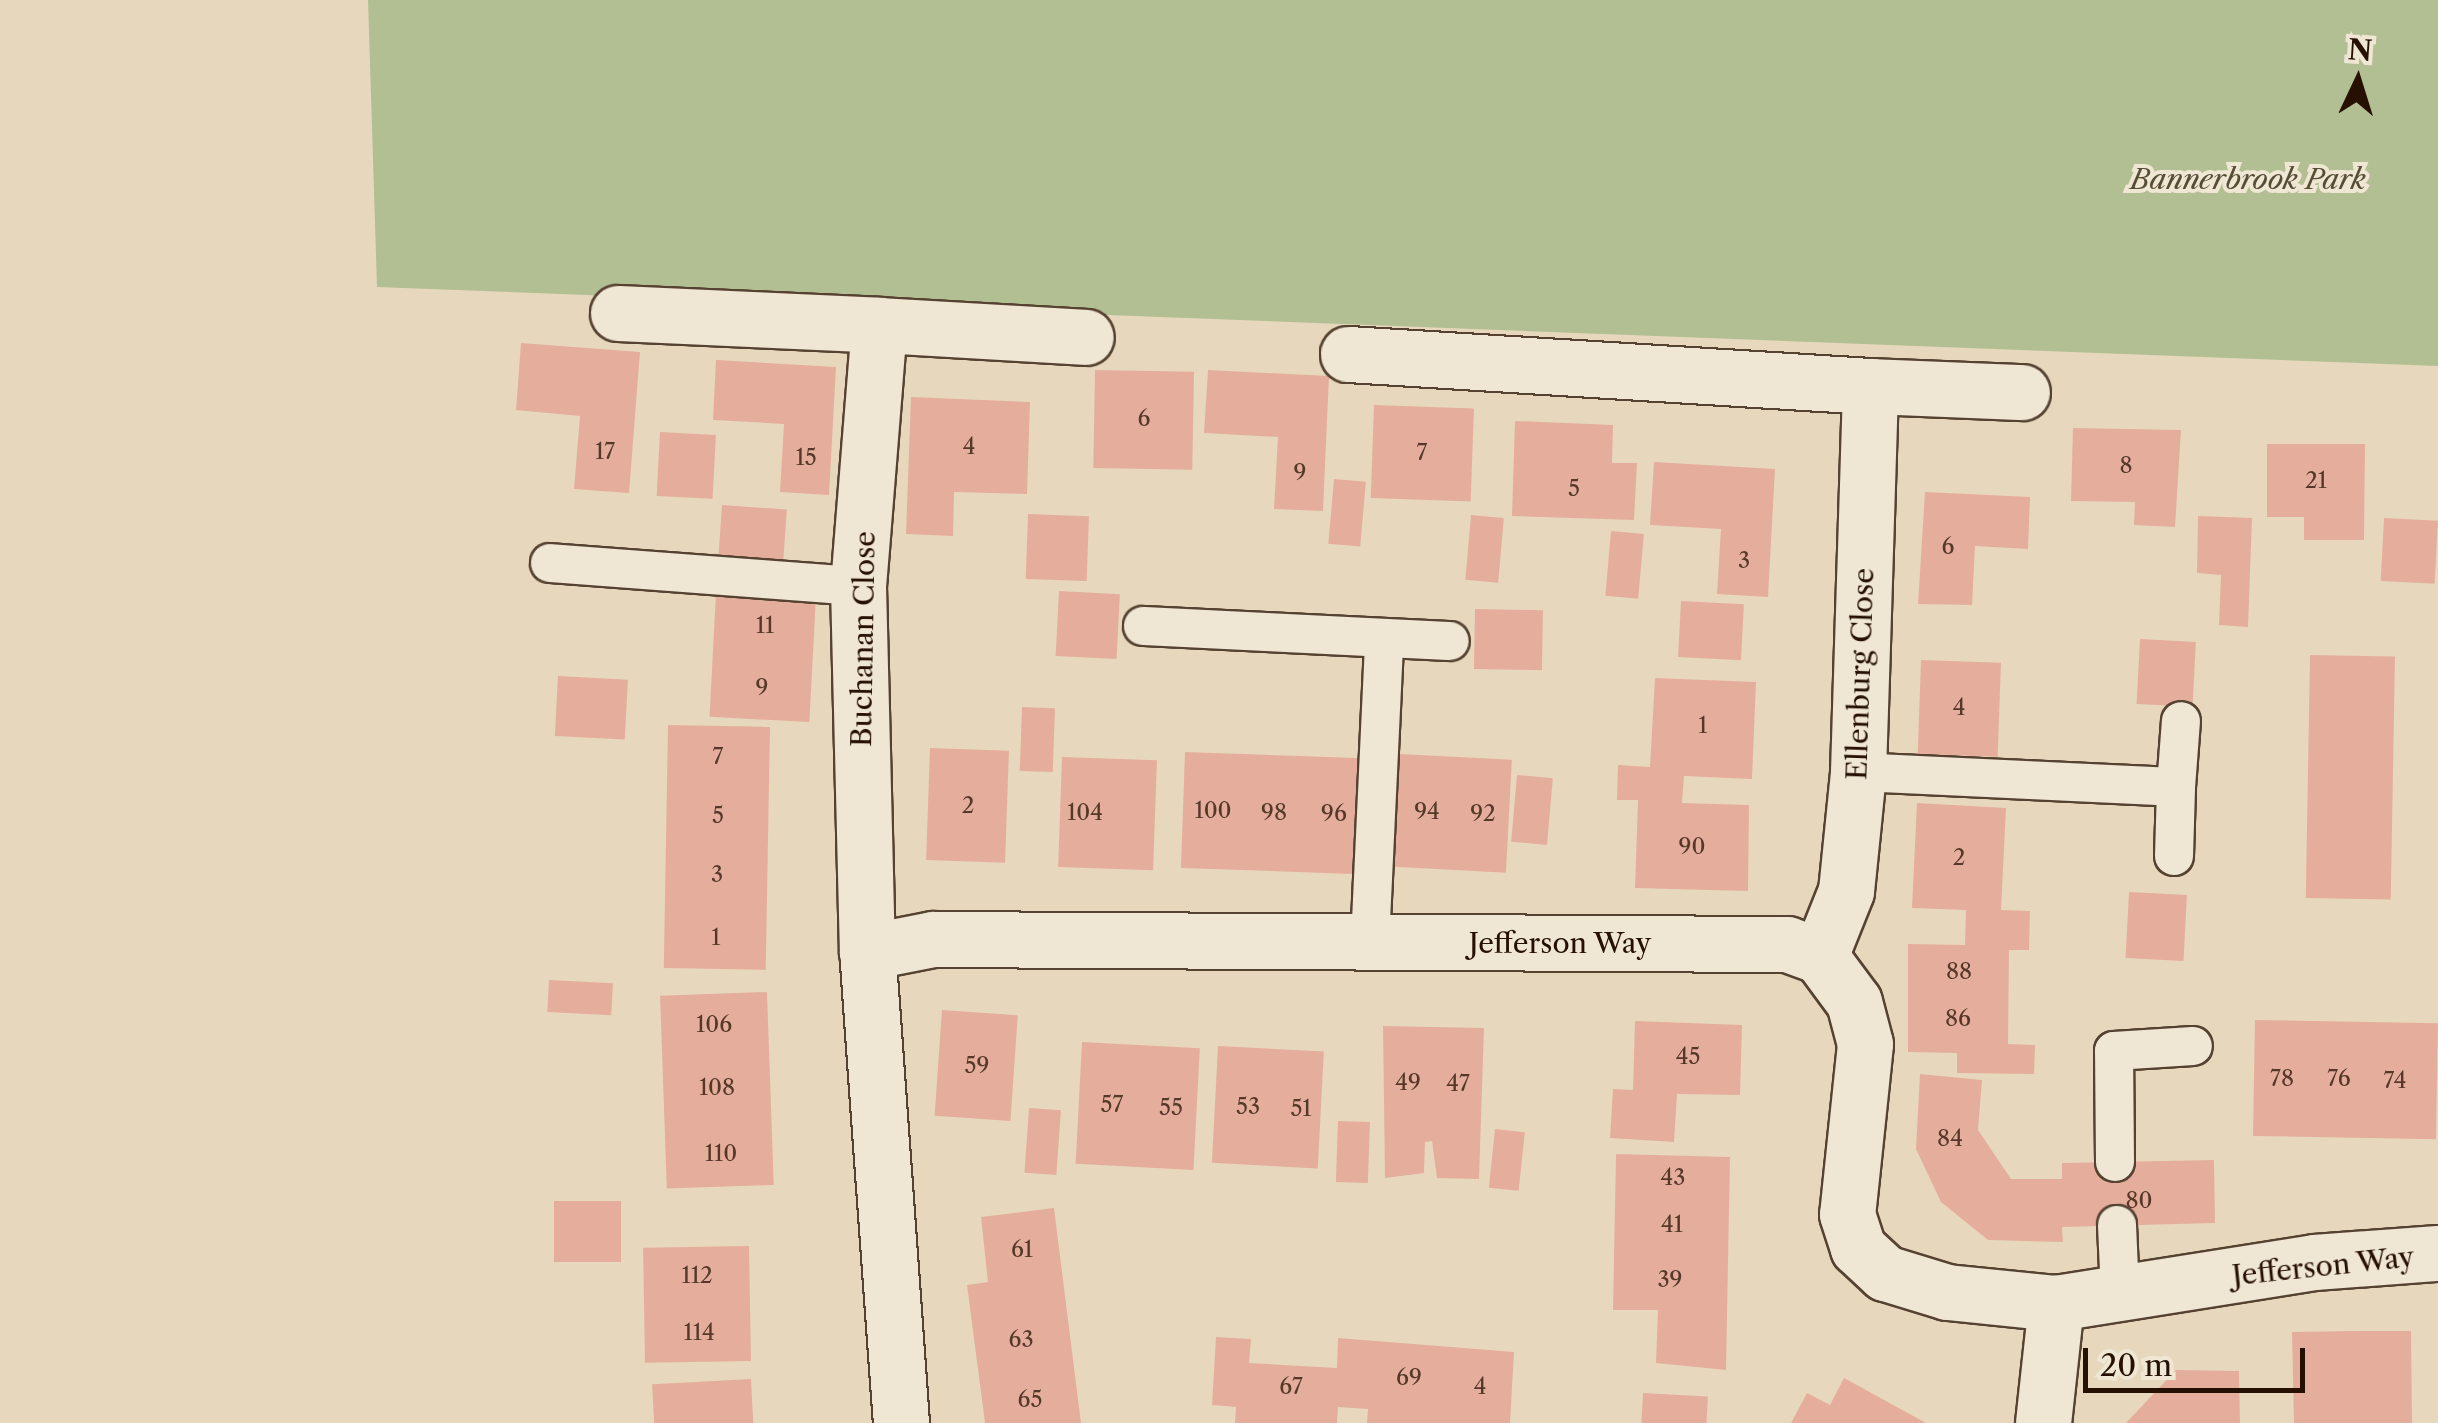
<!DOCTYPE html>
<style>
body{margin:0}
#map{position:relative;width:2438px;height:1423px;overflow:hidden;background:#e7d8bd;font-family:"Libre Caslon Text",serif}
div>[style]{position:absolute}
.green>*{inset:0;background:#b2bf93}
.building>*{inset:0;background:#e5ae9c;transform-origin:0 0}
.roads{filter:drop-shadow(2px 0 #564231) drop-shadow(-2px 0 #564231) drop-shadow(0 2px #564231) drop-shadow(0 -2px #564231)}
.service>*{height:38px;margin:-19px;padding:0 19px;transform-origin:19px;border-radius:19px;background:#efe6d4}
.minor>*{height:55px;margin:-27.5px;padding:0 27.5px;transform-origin:27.5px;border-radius:27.5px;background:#efe6d4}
span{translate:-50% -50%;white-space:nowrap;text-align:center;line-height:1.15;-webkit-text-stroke:8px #efe6d4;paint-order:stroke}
.number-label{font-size:22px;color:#553828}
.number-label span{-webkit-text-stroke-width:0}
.park-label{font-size:28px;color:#564d35;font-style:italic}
.street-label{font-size:28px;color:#251002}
.north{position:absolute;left:2308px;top:30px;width:100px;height:100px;-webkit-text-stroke:8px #efe6d4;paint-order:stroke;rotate:4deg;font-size:28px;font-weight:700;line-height:40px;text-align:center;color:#251002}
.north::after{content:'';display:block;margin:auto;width:35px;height:45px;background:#251002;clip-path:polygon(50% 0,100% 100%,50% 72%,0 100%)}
.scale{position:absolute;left:2083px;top:1348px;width:222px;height:45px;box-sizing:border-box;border:5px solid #251002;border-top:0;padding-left:12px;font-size:30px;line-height:35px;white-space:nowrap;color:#251002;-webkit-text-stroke:8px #efe6d4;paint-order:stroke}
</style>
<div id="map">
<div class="green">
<div style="clip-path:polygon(368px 0,2438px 0,2438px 366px,377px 287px)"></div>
</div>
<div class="building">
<div style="clip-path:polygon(521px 343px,640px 352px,629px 493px,574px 489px,580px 416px,516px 410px)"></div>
<div style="clip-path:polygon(716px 360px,836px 367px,829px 495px,780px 492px,784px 424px,713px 420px)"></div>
<div style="left:1095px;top:370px;width:99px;height:98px;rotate:1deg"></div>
<div style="clip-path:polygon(1208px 370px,1329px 376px,1323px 511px,1274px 509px,1278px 437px,1204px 433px)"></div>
<div style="clip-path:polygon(911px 397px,1030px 402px,1027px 494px,954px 492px,953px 536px,906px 534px)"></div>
<div style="left:1374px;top:405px;width:100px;height:93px;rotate:2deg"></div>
<div style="clip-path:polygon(1515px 421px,1613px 425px,1612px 463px,1637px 463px,1634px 520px,1512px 516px)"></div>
<div style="clip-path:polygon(2073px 428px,2181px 430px,2175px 527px,2134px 525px,2135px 502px,2071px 501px)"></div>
<div style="left:660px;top:432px;width:56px;height:64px;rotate:3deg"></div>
<div style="clip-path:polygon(2267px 444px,2365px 444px,2364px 540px,2304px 540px,2304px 517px,2267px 517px)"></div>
<div style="clip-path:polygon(1654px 462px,1775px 469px,1768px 597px,1717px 594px,1721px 529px,1650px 525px)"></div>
<div style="left:1334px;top:479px;width:32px;height:65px;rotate:5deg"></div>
<div style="clip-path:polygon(1925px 492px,2030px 497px,2028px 549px,1975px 546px,1972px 605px,1918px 604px)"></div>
<div style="left:722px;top:505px;width:65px;height:59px;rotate:4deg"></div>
<div style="left:1028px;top:514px;width:61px;height:65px;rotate:2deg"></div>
<div style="left:1471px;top:515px;width:33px;height:65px;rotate:5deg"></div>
<div style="clip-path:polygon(2198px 516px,2252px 518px,2248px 627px,2219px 625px,2221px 575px,2197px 573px)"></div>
<div style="left:2384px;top:518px;width:54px;height:63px;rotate:3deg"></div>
<div style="left:1611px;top:531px;width:33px;height:65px;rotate:5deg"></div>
<div style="left:1059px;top:591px;width:61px;height:65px;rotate:3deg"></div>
<div style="left:716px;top:593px;width:100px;height:124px;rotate:3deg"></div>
<div style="left:1681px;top:601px;width:63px;height:56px;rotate:3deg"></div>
<div style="left:1475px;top:609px;width:68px;height:60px;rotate:1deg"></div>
<div style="left:2140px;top:639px;width:56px;height:65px;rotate:3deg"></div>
<div style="left:2310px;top:655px;width:85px;height:243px;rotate:1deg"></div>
<div style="left:1921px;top:660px;width:80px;height:94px;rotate:2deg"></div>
<div style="left:558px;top:676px;width:70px;height:60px;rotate:3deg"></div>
<div style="clip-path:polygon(1655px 678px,1756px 682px,1752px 779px,1684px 776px,1682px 803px,1749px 805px,1748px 891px,1635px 888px,1638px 800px,1617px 800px,1618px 765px,1650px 767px)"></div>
<div style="left:1022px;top:707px;width:33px;height:64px;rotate:2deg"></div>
<div style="left:668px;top:725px;width:102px;height:243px;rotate:1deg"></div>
<div style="left:930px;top:748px;width:79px;height:112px;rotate:2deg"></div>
<div style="left:1185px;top:752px;width:179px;height:116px;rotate:2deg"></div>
<div style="left:1400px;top:754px;width:112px;height:113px;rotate:3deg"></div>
<div style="left:1062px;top:757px;width:95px;height:110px;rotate:2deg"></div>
<div style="left:1517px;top:775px;width:36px;height:67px;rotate:5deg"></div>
<div style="clip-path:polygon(1917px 803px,2006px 808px,2001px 910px,2030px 911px,2029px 950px,2009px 950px,2008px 1044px,2035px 1045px,2034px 1074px,1957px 1073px,1957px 1053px,1908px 1052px,1908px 944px,1965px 945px,1966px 910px,1912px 908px)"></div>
<div style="left:2129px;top:892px;width:58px;height:66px;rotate:3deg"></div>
<div style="left:549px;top:980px;width:64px;height:32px;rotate:3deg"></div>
<div style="left:767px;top:992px;width:193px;height:107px;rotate:88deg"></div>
<div style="left:942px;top:1010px;width:76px;height:106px;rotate:4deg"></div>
<div style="left:2255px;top:1020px;width:183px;height:116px;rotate:1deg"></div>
<div style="clip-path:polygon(1635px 1021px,1742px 1025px,1740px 1095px,1677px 1094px,1674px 1142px,1610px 1138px,1613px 1089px,1633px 1090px)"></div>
<div style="clip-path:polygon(1383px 1026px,1484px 1028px,1479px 1179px,1437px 1178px,1432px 1141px,1425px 1142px,1424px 1173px,1385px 1178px)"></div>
<div style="left:1082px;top:1042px;width:118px;height:122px;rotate:3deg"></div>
<div style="left:1218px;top:1046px;width:106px;height:117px;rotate:3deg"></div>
<div style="clip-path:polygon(1920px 1074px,1982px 1080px,1978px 1130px,2011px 1179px,2062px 1179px,2062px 1163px,2214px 1160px,2215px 1223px,2062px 1227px,2063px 1242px,1988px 1240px,1941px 1202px,1916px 1149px)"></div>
<div style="left:1029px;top:1108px;width:32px;height:65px;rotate:4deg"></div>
<div style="left:1338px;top:1121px;width:32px;height:61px;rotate:2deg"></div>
<div style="left:1495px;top:1129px;width:30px;height:59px;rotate:6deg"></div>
<div style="clip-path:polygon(1616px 1154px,1730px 1157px,1726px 1370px,1656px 1363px,1658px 1310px,1613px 1310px)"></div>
<div style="left:621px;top:1201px;width:61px;height:67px;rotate:90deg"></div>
<div style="clip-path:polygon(1054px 1208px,1081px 1423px,985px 1423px,967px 1285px,988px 1282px,981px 1217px)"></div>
<div style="left:749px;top:1246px;width:115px;height:106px;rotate:89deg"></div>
<div style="clip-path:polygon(2355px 1331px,2411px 1331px,2412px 1423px,2294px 1423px,2292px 1332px)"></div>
<div style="clip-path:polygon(1216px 1337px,1251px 1339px,1249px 1363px,1337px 1368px,1338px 1338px,1514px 1352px,1510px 1423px,1367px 1423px,1368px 1409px,1338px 1407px,1337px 1423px,1235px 1423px,1236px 1407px,1212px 1405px)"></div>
<div style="clip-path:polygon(2176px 1370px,2239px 1371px,2240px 1423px,2126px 1423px)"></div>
<div style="clip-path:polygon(1844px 1378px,1926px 1423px,1791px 1423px,1807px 1393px,1830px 1405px)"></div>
<div style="left:751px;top:1379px;width:44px;height:99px;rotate:87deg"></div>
<div style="left:1643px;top:1393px;width:65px;height:30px;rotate:3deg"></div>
</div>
<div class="roads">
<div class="service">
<div style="left:550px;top:563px;width:309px;rotate:4.3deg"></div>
<div style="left:1143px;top:626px;width:307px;rotate:2.8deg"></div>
<div style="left:1858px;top:772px;width:318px;rotate:2.7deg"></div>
<div style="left:2176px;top:787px;width:66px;rotate:-85.7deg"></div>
<div style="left:2174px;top:856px;width:69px;rotate:-88.3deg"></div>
<div style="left:1370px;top:942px;width:302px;rotate:-87.3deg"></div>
<div style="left:2115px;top:1162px;width:111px;rotate:-90.5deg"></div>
<div style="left:2114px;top:1051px;width:79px;rotate:-3.6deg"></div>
<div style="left:2117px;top:1225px;width:68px;rotate:87.5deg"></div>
</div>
<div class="minor">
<div style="left:618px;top:313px;width:261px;rotate:2.6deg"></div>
<div style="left:879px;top:325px;width:262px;rotate:94.6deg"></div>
<div style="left:858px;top:586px;width:366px;rotate:88.6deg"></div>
<div style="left:879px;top:325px;width:207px;rotate:3.3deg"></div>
<div style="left:1348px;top:354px;width:523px;rotate:3.51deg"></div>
<div style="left:1820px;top:956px;width:70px;rotate:-68.2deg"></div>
<div style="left:1846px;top:891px;width:120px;rotate:-84.2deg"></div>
<div style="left:1858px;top:772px;width:386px;rotate:-88.2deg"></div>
<div style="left:1870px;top:386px;width:152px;rotate:2.3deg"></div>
<div style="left:901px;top:1423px;width:472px;rotate:-94.1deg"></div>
<div style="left:867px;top:952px;width:67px;rotate:-11.1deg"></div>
<div style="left:933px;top:939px;width:854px;rotate:0.34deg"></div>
<div style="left:1787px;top:944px;width:35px;rotate:20deg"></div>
<div style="left:1820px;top:956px;width:57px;rotate:53.5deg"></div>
<div style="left:1854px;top:1002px;width:43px;rotate:75.3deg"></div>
<div style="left:1865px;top:1044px;width:171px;rotate:96deg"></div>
<div style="left:1847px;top:1214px;width:36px;rotate:72deg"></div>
<div style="left:1858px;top:1248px;width:37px;rotate:43deg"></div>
<div style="left:1885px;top:1273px;width:65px;rotate:17deg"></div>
<div style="left:1947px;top:1292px;width:110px;rotate:5.8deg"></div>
<div style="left:2056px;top:1303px;width:261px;rotate:-9deg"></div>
<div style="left:2314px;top:1262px;width:124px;rotate:-4.2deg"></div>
<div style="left:2043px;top:1423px;width:121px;rotate:-83.8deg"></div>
</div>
</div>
<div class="number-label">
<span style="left:1144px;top:419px">6</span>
<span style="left:969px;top:447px">4</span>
<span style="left:605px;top:452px">17</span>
<span style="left:1422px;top:453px">7</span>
<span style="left:806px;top:458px">15</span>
<span style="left:2126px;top:466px">8</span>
<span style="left:1300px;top:473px">9</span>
<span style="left:2316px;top:481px">21</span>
<span style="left:1574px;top:489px">5</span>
<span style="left:1948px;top:547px">6</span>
<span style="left:1744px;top:561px">3</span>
<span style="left:765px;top:626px">11</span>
<span style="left:762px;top:688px">9</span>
<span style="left:1959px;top:708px">4</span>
<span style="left:1703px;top:726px">1</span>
<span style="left:718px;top:757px">7</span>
<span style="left:968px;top:806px">2</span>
<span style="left:1213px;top:811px">100</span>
<span style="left:1427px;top:812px">94</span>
<span style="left:1085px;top:813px">104</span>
<span style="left:1274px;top:813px">98</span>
<span style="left:1334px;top:814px">96</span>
<span style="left:1483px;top:814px">92</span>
<span style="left:718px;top:816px">5</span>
<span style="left:1692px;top:847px">90</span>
<span style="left:1959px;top:858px">2</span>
<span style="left:717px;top:875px">3</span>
<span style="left:716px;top:938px">1</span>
<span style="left:1959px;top:972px">88</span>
<span style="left:1958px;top:1019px">86</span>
<span style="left:714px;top:1025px">106</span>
<span style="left:1688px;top:1057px">45</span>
<span style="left:977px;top:1066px">59</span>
<span style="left:2282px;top:1079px">78</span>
<span style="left:2339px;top:1079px">76</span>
<span style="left:2395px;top:1081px">74</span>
<span style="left:1408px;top:1083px">49</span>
<span style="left:1458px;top:1084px">47</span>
<span style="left:717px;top:1088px">108</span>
<span style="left:1112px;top:1105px">57</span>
<span style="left:1248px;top:1107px">53</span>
<span style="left:1171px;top:1108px">55</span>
<span style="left:1301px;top:1109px">51</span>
<span style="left:1950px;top:1139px">84</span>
<span style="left:721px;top:1154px">110</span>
<span style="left:1673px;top:1178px">43</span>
<span style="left:2139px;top:1201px">80</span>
<span style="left:1672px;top:1225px">41</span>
<span style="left:1022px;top:1250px">61</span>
<span style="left:697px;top:1276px">112</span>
<span style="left:1670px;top:1280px">39</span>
<span style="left:699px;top:1333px">114</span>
<span style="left:1021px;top:1340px">63</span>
<span style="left:1409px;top:1378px">69</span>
<span style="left:1291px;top:1387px">67</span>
<span style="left:1480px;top:1387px">4</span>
<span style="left:1030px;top:1400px">65</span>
</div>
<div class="park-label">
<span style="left:2248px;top:179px">Bannerbrook Park</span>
</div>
<div class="street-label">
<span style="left:863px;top:639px;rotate:-89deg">Buchanan Close</span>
<span style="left:1860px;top:674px;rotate:-88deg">Ellenburg Close</span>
<span style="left:1560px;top:943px">Jefferson Way</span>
<span style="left:2323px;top:1266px;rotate:-6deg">Jefferson Way</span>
</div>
<div class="north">N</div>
<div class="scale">20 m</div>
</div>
